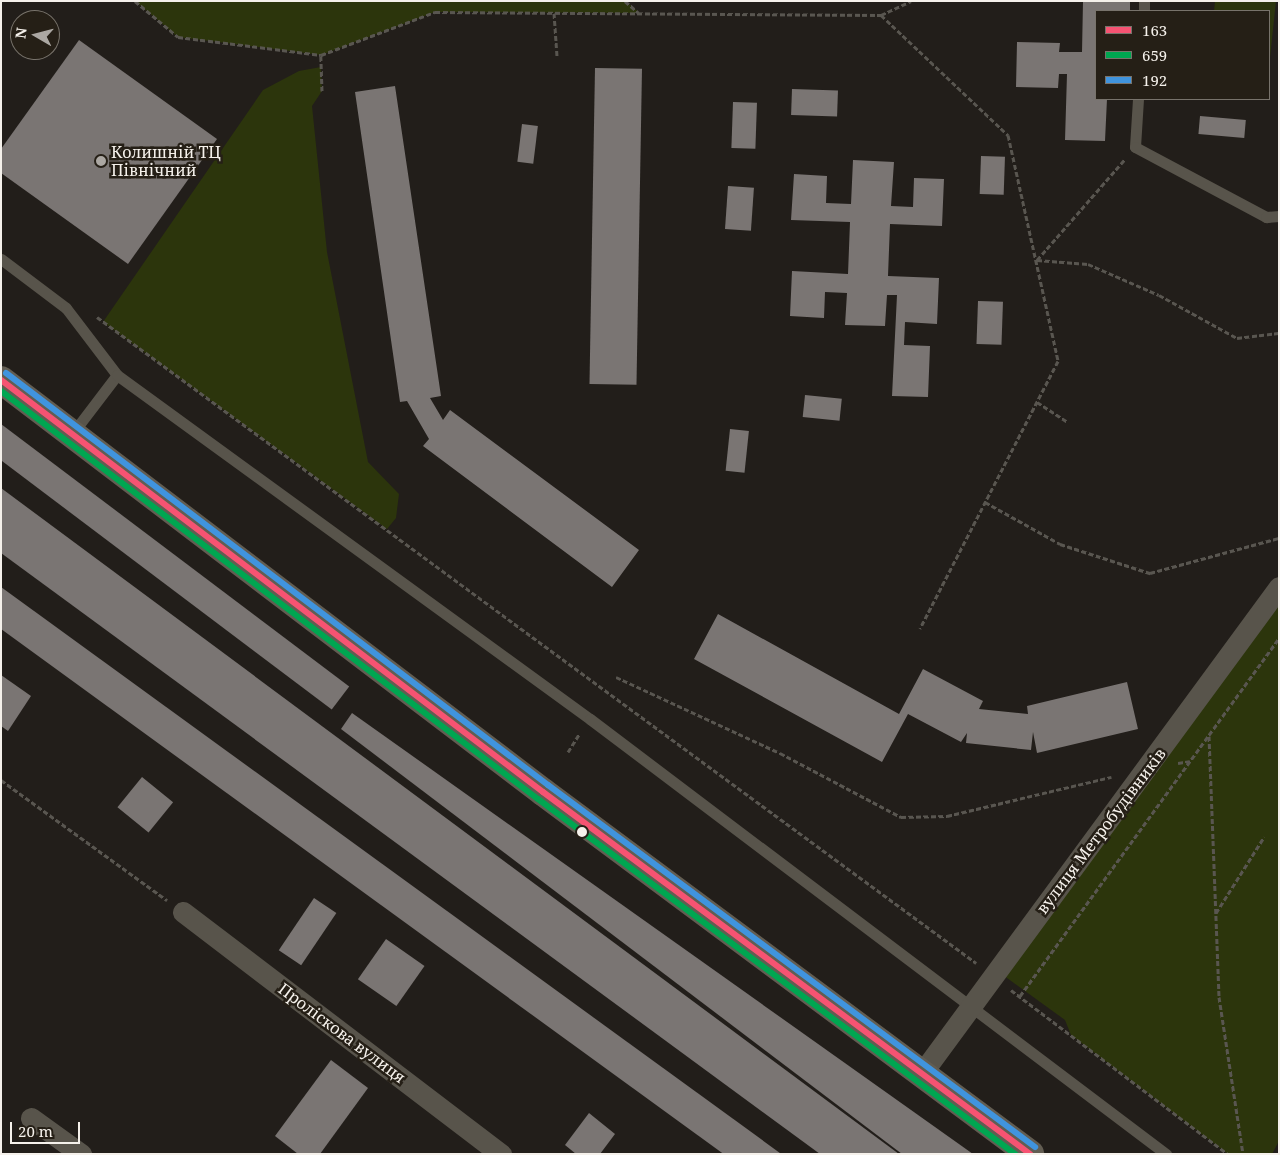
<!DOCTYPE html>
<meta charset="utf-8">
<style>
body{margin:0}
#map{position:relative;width:1280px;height:1155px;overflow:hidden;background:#221e1a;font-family:"Noto Serif",serif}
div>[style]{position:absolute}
.green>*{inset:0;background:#2c350c}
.building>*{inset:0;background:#7a7573;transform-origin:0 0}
.path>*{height:3px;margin-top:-1.5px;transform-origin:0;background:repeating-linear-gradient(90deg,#595650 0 5px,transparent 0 7.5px)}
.lane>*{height:11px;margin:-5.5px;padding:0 5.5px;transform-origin:5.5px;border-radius:5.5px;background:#58544b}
.street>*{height:21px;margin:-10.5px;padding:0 10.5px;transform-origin:10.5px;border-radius:10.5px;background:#58544b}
.primary>*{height:28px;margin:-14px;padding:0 14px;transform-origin:14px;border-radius:14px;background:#625d52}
.bus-1>*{height:6px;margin:-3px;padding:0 3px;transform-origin:3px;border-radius:3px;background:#f65372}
.bus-2>*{height:6px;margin:-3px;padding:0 3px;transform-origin:3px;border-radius:3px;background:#00a651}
.bus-3>*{height:6px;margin:-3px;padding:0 3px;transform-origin:3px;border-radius:3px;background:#4094de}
.dots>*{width:14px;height:14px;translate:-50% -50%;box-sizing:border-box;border:2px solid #251f16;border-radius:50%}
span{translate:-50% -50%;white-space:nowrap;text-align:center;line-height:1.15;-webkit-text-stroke:5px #251f16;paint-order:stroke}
.poi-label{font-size:16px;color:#f5f1eb}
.left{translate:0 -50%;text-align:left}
.street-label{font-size:16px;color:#f5f1eb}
.frame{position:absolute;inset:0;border:2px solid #f5f1eb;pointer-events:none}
.legend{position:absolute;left:1095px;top:10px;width:175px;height:90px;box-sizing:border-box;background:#251f16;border:1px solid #78736b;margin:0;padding:6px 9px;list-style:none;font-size:15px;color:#f5f1eb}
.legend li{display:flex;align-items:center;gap:10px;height:25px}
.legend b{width:25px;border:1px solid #78736b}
.north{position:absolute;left:10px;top:10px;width:50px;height:50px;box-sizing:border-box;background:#251f16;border:1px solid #78736b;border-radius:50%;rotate:278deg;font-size:14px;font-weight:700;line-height:20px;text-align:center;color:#f5f1eb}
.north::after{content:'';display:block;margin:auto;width:18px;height:22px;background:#aba7a2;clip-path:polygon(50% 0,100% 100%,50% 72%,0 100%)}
.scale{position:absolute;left:10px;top:1122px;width:70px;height:22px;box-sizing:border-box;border:2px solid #f5f1eb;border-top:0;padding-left:6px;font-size:15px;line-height:18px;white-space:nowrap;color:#f5f1eb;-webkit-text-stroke:4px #251f16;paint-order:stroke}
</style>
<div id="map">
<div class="green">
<div style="clip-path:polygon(135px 1px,625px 1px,640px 13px,435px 12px,321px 55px,178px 37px)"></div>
<div style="clip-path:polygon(1215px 1px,1276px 1px,1269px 67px,1269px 11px,1214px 11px)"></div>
<div style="clip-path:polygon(321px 67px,322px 91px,312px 106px,327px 252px,368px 462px,399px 494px,396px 518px,387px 529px,103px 322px,263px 90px,299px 71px)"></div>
<div style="clip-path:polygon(1279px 587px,1279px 1141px,1272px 1154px,1228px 1154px,1071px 1035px,1065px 1020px,996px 970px)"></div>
</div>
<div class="building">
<div style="clip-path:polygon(1083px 1px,1130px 1px,1130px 11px,1096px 11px,1096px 99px,1107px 99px,1105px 141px,1065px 140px,1067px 74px,1059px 74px,1058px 88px,1016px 87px,1017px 42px,1060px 43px,1059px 52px,1082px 52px)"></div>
<div style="clip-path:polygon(79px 40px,217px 139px,128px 264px,1px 173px,1px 149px)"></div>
<div style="left:595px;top:68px;width:47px;height:316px;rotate:1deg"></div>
<div style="clip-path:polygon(395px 86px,441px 396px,430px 398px,443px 420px,450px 410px,639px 550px,612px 587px,423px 446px,429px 439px,407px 401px,400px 402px,355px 92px)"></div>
<div style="left:792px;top:89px;width:46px;height:26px;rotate:2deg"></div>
<div style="left:733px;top:102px;width:24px;height:46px;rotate:2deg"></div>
<div style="left:1200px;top:116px;width:46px;height:18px;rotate:5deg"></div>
<div style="left:522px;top:124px;width:16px;height:38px;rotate:7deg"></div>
<div style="left:981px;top:156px;width:24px;height:38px;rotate:2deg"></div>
<div style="clip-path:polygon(853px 160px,894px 162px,891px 206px,913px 207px,914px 178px,944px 179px,942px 226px,890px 224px,888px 276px,939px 278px,937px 324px,905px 322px,904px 345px,930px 346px,928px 397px,892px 396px,897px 295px,887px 295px,885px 326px,845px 325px,847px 293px,825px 292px,824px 318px,790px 316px,792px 271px,848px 274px,850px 222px,791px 220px,794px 174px,827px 176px,826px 203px,851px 204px)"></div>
<div style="left:728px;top:186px;width:26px;height:43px;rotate:4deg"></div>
<div style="left:978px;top:301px;width:25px;height:43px;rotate:2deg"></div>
<div style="left:805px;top:395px;width:37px;height:22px;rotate:6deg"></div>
<div style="left:1px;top:424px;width:436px;height:29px;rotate:37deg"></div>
<div style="left:730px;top:429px;width:19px;height:42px;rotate:6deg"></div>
<div style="clip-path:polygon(1px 488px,899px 1154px,820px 1154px,1px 553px)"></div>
<div style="left:1px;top:587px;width:964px;height:34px;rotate:36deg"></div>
<div style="clip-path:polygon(718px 614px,899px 714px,923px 669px,983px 701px,979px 709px,1028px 714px,1027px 706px,1127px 682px,1138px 729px,1037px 753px,1033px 732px,1031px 750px,966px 743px,967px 733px,961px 742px,908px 714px,882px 762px,694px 659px)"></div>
<div style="clip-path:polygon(1px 675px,31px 696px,8px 731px,1px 726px)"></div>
<div style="clip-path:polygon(352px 713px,973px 1154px,902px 1154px,341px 729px)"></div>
<div style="left:142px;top:777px;width:40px;height:39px;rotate:39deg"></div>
<div style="left:314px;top:898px;width:27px;height:63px;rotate:34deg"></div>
<div style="left:386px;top:939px;width:47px;height:49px;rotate:35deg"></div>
<div style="clip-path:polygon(331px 1060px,368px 1088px,320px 1154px,298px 1154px,275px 1136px)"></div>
<div style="clip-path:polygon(589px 1113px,615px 1134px,600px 1154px,576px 1154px,565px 1145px)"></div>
</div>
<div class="path">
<div style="left:135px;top:1px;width:56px;rotate:39.9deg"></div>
<div style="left:178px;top:37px;width:144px;rotate:7.2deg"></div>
<div style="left:625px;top:1px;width:18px;rotate:41deg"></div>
<div style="left:554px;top:13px;width:43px;rotate:86deg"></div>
<div style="left:881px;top:15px;width:33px;rotate:-25deg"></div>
<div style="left:322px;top:91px;width:36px;rotate:-92deg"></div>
<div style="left:321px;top:55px;width:122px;rotate:-20.7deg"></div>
<div style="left:435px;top:12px;width:446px;rotate:0.4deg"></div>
<div style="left:881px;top:15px;width:175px;rotate:43.4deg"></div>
<div style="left:1008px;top:135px;width:231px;rotate:77.5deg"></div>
<div style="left:1058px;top:361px;width:301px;rotate:117.3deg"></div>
<div style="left:1037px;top:260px;width:51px;rotate:4.5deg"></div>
<div style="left:1088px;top:264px;width:77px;rotate:23.6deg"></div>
<div style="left:1159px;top:295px;width:89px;rotate:28.9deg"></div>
<div style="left:1237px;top:338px;width:42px;rotate:-6.8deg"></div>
<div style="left:1037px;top:260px;width:134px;rotate:-48.9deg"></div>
<div style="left:97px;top:317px;width:1091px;rotate:36.31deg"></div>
<div style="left:1037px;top:402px;width:37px;rotate:33deg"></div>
<div style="left:985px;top:502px;width:86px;rotate:29.2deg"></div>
<div style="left:1060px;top:544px;width:95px;rotate:17.9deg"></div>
<div style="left:1150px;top:573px;width:134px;rotate:-15.2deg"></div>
<div style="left:616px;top:677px;width:181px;rotate:24.9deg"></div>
<div style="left:780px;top:753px;width:137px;rotate:27.9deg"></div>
<div style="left:901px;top:817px;width:46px;rotate:-1.2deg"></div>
<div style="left:947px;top:816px;width:169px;rotate:-13.4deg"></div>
<div style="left:1209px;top:736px;width:261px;rotate:87.8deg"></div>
<div style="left:1219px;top:997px;width:159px;rotate:81.3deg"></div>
<div style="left:568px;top:752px;width:22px;rotate:-58deg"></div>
<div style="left:1178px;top:763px;width:12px;rotate:-9deg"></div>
<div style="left:1px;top:780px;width:205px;rotate:35.9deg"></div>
<div style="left:1216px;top:913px;width:90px;rotate:-57.7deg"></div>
<div style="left:1011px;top:990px;width:272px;rotate:37.1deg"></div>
<div style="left:1020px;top:996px;width:442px;rotate:-54.1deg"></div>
</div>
<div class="lane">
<div style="left:1144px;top:11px;width:10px;rotate:-90deg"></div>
<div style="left:1138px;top:99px;width:48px;rotate:93.6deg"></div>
<div style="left:1135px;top:147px;width:149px;rotate:28.1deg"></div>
<div style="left:1266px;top:217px;width:13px;rotate:-4deg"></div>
<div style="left:1px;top:259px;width:81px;rotate:37deg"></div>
<div style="left:66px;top:308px;width:84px;rotate:52.7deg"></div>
<div style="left:72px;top:434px;width:74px;rotate:-52.7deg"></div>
<div style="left:117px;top:375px;width:585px;rotate:36.03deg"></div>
<div style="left:590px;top:719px;width:722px;rotate:37.06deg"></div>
</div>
<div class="street">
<div style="left:183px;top:912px;width:400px;rotate:37.3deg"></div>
<div style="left:922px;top:1073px;width:603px;rotate:-53.7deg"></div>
<div style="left:31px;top:1118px;width:62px;rotate:35.8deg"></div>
</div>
<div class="primary">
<div style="left:1px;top:380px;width:681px;rotate:37.24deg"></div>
<div style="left:543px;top:792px;width:607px;rotate:36.62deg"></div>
</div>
<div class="bus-1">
<div style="left:1px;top:380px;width:681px;rotate:37.24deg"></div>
<div style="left:543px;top:792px;width:607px;rotate:36.62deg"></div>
</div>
<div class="bus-2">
<div style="left:1px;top:391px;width:674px;rotate:37.23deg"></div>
<div style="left:538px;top:799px;width:595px;rotate:36.66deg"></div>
</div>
<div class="bus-3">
<div style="left:6px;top:373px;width:681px;rotate:37.24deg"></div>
<div style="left:548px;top:785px;width:607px;rotate:36.62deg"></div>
</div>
<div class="dots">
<div style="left:101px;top:161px;background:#aba7a2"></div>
<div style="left:582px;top:832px;background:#f5f1eb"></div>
</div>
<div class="poi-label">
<span class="left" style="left:111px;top:161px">Колишній ТЦ<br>Північний</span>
</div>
<div class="street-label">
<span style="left:1101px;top:831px;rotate:-53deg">вулиця Метробудівників</span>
<span style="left:342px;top:1033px;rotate:37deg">Проліскова вулиця</span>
</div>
<div class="frame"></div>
<ul class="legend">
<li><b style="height:6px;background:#f65372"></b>163</li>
<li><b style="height:6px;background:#00a651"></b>659</li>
<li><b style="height:6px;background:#4094de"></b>192</li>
</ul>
<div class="north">N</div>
<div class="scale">20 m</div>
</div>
